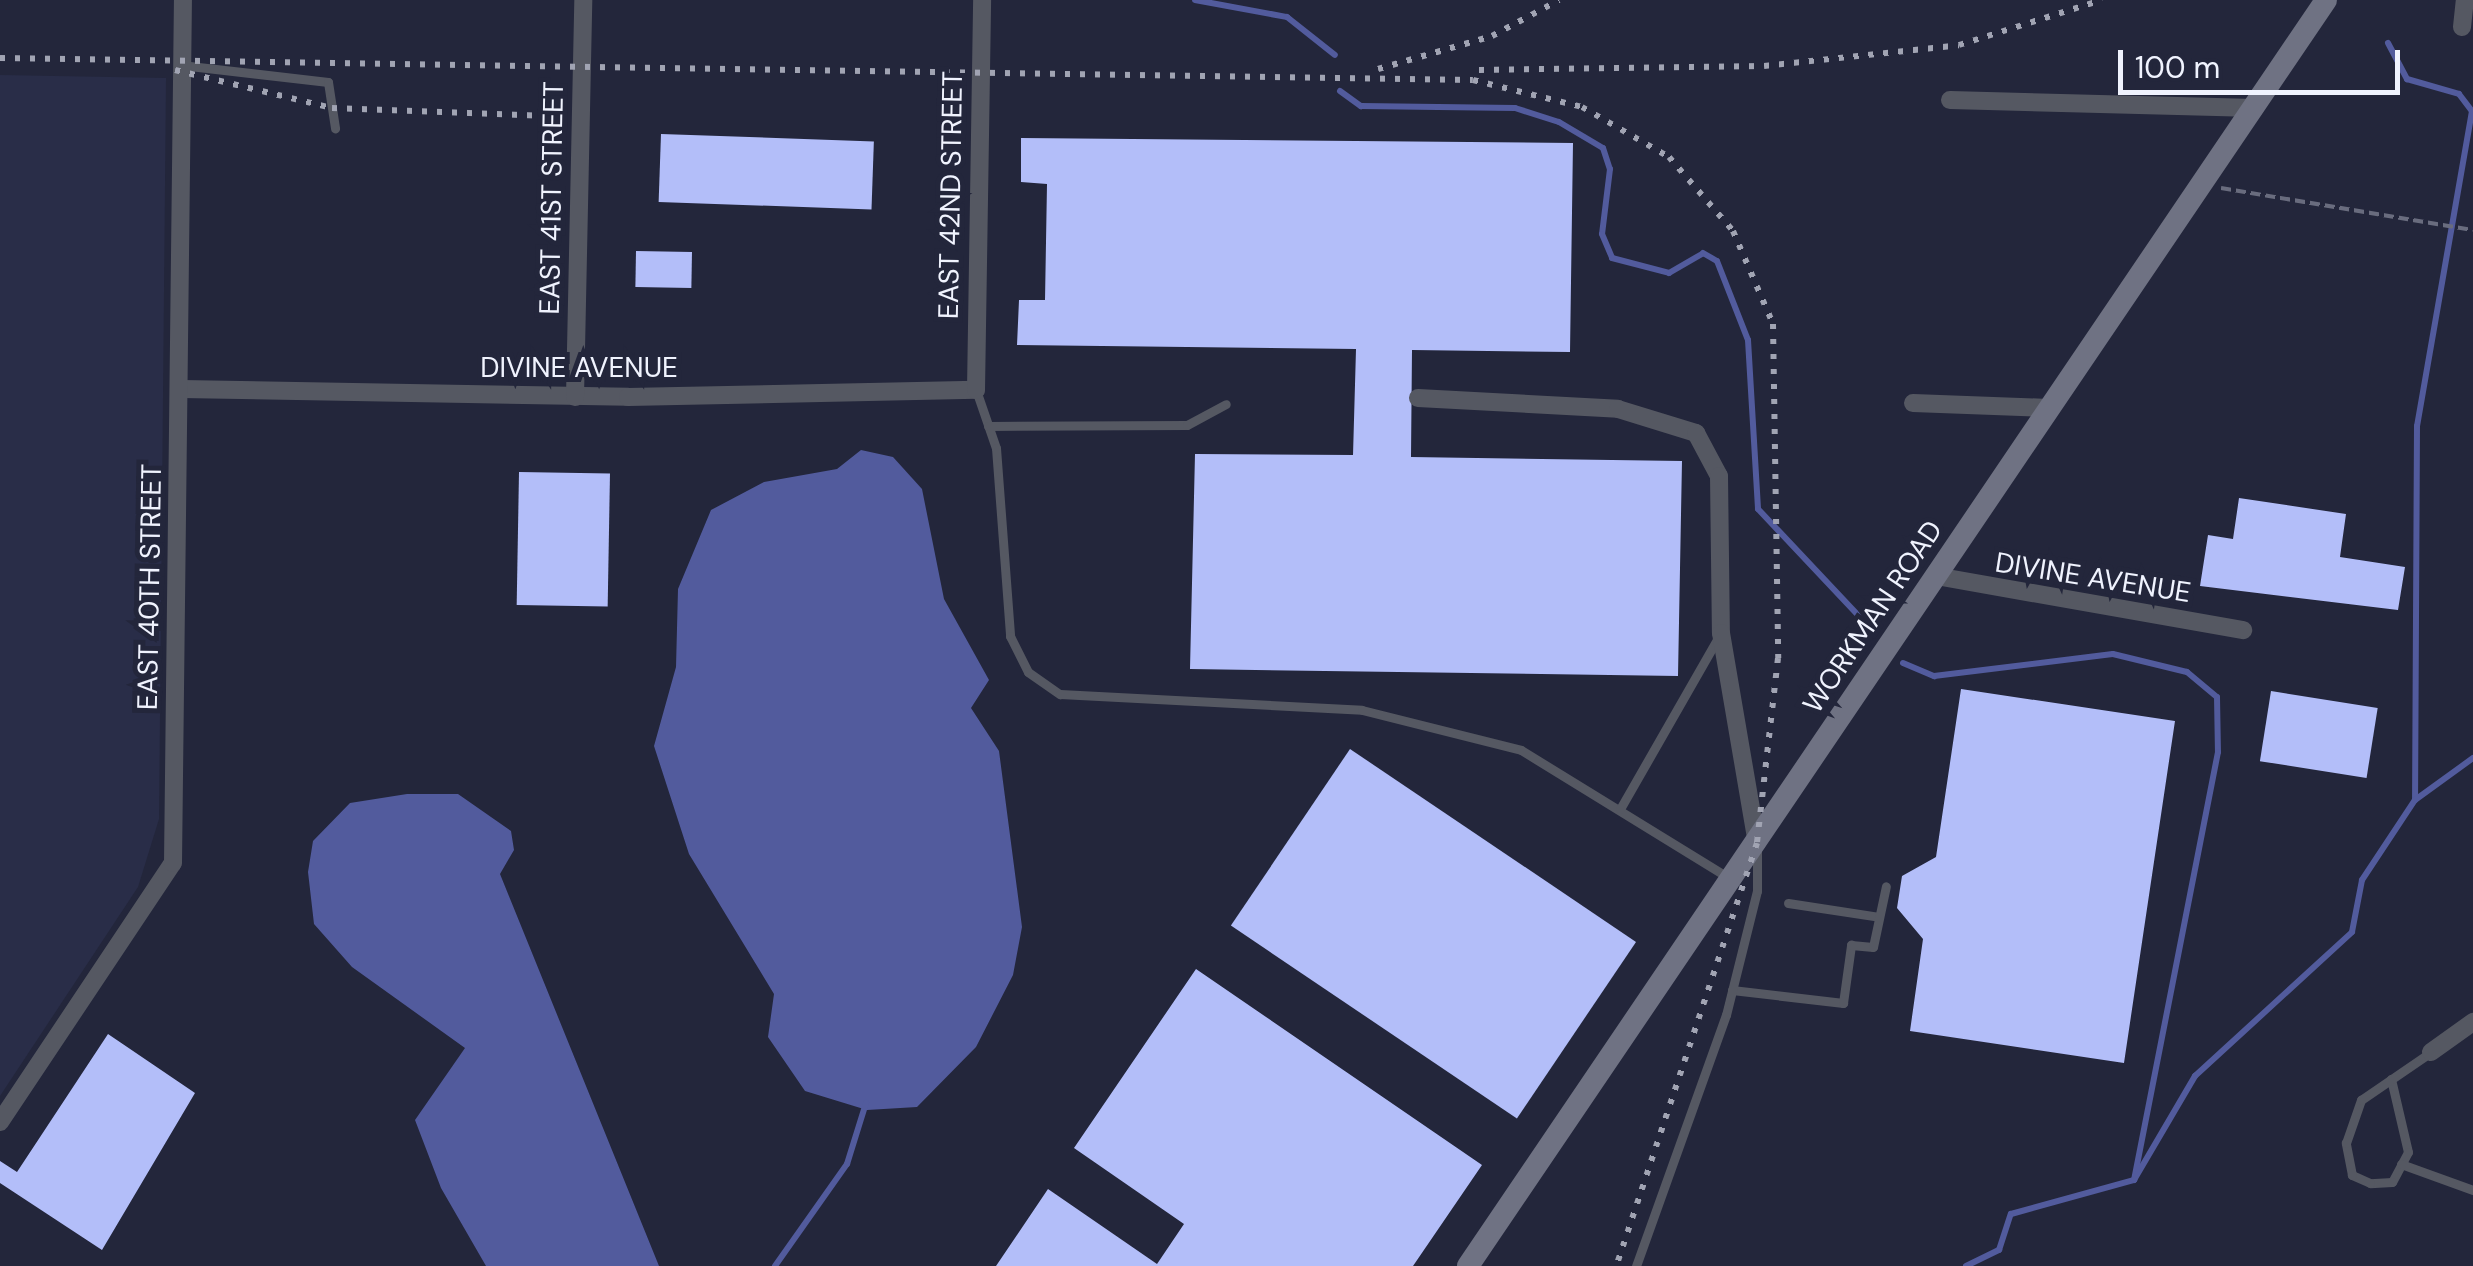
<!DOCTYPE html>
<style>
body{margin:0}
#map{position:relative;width:2473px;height:1266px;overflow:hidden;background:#23263b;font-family:"DM Sans",sans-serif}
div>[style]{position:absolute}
.built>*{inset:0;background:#292d48}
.water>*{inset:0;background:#525b9d}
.stream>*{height:6px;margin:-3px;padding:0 3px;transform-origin:3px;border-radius:3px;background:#525b9d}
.building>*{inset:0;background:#b3bef9;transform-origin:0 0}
.path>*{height:4px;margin-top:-2px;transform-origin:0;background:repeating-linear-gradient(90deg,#696c7e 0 10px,transparent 0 15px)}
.lane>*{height:9px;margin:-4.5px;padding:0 4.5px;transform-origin:4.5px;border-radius:4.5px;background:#555862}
.street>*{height:18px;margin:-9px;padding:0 9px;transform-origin:9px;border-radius:9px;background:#555862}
.secondary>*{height:22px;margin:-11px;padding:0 11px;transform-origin:11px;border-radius:11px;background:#6f7283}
.rail>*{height:6px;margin-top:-3px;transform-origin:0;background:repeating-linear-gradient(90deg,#a1a4b3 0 5px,transparent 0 15px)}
span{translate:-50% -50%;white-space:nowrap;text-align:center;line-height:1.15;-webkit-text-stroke:10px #23263b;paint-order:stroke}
.street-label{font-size:28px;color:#f0f3fe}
.scale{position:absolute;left:2118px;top:50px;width:282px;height:45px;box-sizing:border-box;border:5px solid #f0f3fe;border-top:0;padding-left:12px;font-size:30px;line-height:35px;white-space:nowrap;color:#f0f3fe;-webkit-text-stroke:8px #23263b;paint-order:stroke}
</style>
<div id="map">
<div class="built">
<div style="clip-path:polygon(0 75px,166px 78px,159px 819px,138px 887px,0 1096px)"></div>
</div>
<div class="water">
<div style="clip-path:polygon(861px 450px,893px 457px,922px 489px,944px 599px,989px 680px,971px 708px,999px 751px,1022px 927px,1013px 975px,976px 1047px,917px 1107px,867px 1110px,805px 1091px,768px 1037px,774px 994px,689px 854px,654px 746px,676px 667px,678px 589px,711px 510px,764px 482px,837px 469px)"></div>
<div style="clip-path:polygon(407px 794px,458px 794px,511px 831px,514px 850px,500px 874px,659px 1266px,486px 1266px,441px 1188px,415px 1120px,465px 1048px,352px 967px,314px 924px,308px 872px,313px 841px,350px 803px)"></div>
</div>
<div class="stream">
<div style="left:1195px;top:0;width:94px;rotate:10.5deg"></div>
<div style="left:1287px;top:17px;width:61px;rotate:38.4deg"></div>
<div style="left:2388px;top:43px;width:41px;rotate:62.2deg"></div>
<div style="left:2407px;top:79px;width:54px;rotate:16.1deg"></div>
<div style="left:2459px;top:94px;width:21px;rotate:53deg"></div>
<div style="left:2472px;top:111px;width:320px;rotate:99.9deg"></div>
<div style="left:2417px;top:426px;width:374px;rotate:90.3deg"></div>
<div style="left:1340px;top:91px;width:26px;rotate:36deg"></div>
<div style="left:1361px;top:106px;width:154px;rotate:0.7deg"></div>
<div style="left:1515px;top:108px;width:46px;rotate:17.7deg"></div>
<div style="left:1559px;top:122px;width:51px;rotate:30.6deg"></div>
<div style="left:1603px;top:148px;width:22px;rotate:72deg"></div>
<div style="left:1610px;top:169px;width:65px;rotate:97deg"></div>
<div style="left:1602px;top:234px;width:26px;rotate:67deg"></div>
<div style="left:1612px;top:258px;width:59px;rotate:14.7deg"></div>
<div style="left:1669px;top:273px;width:39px;rotate:-30deg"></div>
<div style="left:1703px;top:253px;width:16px;rotate:30deg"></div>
<div style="left:1717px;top:261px;width:85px;rotate:68.6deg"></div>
<div style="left:1748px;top:340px;width:169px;rotate:86.6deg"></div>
<div style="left:1758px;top:509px;width:169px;rotate:46.7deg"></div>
<div style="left:1903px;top:663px;width:34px;rotate:23deg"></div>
<div style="left:1934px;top:676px;width:180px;rotate:-7deg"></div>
<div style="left:2113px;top:654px;width:76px;rotate:13.7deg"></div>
<div style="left:2187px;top:672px;width:39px;rotate:40deg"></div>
<div style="left:2217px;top:697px;width:55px;rotate:89deg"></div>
<div style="left:2218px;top:752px;width:436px;rotate:101.1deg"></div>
<div style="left:775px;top:1266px;width:125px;rotate:-54.8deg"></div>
<div style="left:847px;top:1164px;width:64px;rotate:-72.7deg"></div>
<div style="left:1966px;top:1266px;width:37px;rotate:-26deg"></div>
<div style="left:1999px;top:1250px;width:38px;rotate:-72deg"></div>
<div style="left:2011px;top:1214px;width:128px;rotate:-15.5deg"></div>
<div style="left:2134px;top:1180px;width:121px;rotate:-59.6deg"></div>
<div style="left:2195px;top:1076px;width:213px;rotate:-42.5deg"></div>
<div style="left:2352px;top:932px;width:53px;rotate:-79.1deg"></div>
<div style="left:2362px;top:880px;width:96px;rotate:-56.5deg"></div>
<div style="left:2415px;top:800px;width:72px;rotate:-35.9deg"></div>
</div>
<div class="building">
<div style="left:661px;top:134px;width:213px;height:68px;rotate:2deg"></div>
<div style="clip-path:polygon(1021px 138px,1573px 143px,1570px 352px,1412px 350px,1411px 457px,1682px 461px,1678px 676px,1190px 669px,1195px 454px,1353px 455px,1356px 349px,1017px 345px,1019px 300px,1045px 300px,1047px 184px,1021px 182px)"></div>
<div style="left:636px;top:251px;width:56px;height:36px;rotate:1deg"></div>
<div style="left:519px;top:472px;width:91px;height:133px;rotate:1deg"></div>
<div style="clip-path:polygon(2239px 498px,2346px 514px,2340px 557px,2405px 567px,2398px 610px,2200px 586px,2208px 535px,2233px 539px)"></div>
<div style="clip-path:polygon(1961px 689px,2175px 721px,2124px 1063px,1910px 1031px,1923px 939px,1897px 908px,1902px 876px,1936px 857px)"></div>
<div style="left:2271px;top:691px;width:108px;height:71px;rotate:9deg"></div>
<div style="left:1350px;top:749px;width:345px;height:213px;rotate:34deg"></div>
<div style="clip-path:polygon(1196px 969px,1482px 1165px,1413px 1266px,996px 1266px,1048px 1189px,1157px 1264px,1184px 1224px,1074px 1148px)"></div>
<div style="clip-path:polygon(108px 1034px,195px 1093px,102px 1250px,0 1183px,0 1161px,17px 1172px)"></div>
</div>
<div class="path">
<div style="left:2221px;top:188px;width:255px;rotate:9.5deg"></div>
</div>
<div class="lane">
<div style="left:181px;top:65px;width:148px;rotate:6.6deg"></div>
<div style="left:328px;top:82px;width:47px;rotate:81.3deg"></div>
<div style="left:976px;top:390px;width:61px;rotate:71deg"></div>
<div style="left:996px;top:448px;width:189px;rotate:85.7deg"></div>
<div style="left:1010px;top:636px;width:40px;rotate:63.4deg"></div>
<div style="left:1028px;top:672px;width:39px;rotate:35deg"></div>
<div style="left:1060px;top:694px;width:302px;rotate:3deg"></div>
<div style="left:1362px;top:710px;width:164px;rotate:14.1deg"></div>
<div style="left:1521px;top:750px;width:246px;rotate:31.6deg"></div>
<div style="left:988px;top:426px;width:199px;rotate:-0.3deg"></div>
<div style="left:1187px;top:425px;width:44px;rotate:-28.3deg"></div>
<div style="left:1620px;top:809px;width:203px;rotate:-60.2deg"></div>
<div style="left:1788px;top:903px;width:92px;rotate:8.7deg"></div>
<div style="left:1732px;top:990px;width:112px;rotate:6.7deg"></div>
<div style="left:1843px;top:1003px;width:59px;rotate:-82.1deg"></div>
<div style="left:1851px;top:945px;width:22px;rotate:5deg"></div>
<div style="left:1873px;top:947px;width:62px;rotate:-78deg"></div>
<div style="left:2391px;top:1079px;width:75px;rotate:76.9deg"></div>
<div style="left:2408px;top:1152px;width:34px;rotate:118deg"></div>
<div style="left:2392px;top:1182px;width:22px;rotate:177deg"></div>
<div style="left:2370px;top:1183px;width:20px;rotate:-156deg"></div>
<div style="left:2352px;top:1175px;width:33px;rotate:-101deg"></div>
<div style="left:2346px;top:1143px;width:46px;rotate:-70.8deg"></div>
<div style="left:2361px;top:1100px;width:85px;rotate:-34.4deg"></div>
<div style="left:2401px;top:1164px;width:77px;rotate:19.9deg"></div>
<div style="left:1636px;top:1266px;width:267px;rotate:-70.3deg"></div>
<div style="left:1726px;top:1015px;width:128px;rotate:-76deg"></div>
<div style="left:1757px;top:891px;width:41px;rotate:-90deg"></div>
</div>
<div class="street">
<div style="left:2462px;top:27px;width:27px;rotate:-84deg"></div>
<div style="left:1950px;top:100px;width:305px;rotate:1.5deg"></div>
<div style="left:181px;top:389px;width:447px;rotate:1deg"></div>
<div style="left:628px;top:397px;width:348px;rotate:-1.2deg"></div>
<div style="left:976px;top:390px;width:390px;rotate:-89.1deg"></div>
<div style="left:575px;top:397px;width:397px;rotate:-88.8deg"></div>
<div style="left:1418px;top:398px;width:200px;rotate:3.1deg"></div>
<div style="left:1618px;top:409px;width:82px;rotate:17.1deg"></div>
<div style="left:1696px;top:433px;width:49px;rotate:61.9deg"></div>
<div style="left:1719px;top:476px;width:157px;rotate:89.3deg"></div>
<div style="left:1721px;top:633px;width:213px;rotate:80.3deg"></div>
<div style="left:1913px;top:403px;width:135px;rotate:2.1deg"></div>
<div style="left:1936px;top:576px;width:312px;rotate:10deg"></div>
<div style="left:2431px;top:1052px;width:52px;rotate:-35.5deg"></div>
<div style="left:0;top:1122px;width:311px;rotate:-56.3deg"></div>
<div style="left:173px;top:863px;width:863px;rotate:-89.34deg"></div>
</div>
<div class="secondary">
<div style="left:1468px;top:1266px;width:1529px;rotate:-55.87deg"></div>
</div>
<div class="rail">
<div style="left:0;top:58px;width:1473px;rotate:0.86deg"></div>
<div style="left:1473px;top:80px;width:112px;rotate:13.9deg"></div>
<div style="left:1582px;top:107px;width:100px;rotate:29.9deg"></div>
<div style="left:1669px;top:157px;width:98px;rotate:49.1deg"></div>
<div style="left:1733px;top:231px;width:101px;rotate:66.7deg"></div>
<div style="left:1773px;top:324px;width:334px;rotate:89.1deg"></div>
<div style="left:1778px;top:658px;width:186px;rotate:96.5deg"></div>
<div style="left:1757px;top:843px;width:446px;rotate:108.4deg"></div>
<div style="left:1378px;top:69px;width:119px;rotate:-16.1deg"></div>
<div style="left:1492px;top:36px;width:76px;rotate:-28.2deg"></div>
<div style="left:175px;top:70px;width:162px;rotate:13.6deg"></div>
<div style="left:332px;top:108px;width:217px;rotate:2.1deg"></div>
<div style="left:1479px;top:70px;width:285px;rotate:-0.8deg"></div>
<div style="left:1764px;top:66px;width:196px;rotate:-6.1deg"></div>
<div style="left:1959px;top:45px;width:150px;rotate:-17.5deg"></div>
</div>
<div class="street-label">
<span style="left:951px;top:195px;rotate:-89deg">EAST 42ND STREET</span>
<span style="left:552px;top:198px;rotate:-89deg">EAST 41ST STREET</span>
<span style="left:579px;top:368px">DIVINE AVENUE</span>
<span style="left:2093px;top:578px;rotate:9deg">DIVINE AVENUE</span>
<span style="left:150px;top:587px;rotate:-89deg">EAST 40TH STREET</span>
<span style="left:1873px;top:617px;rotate:-56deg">WORKMAN ROAD</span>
</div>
<div class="scale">100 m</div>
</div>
